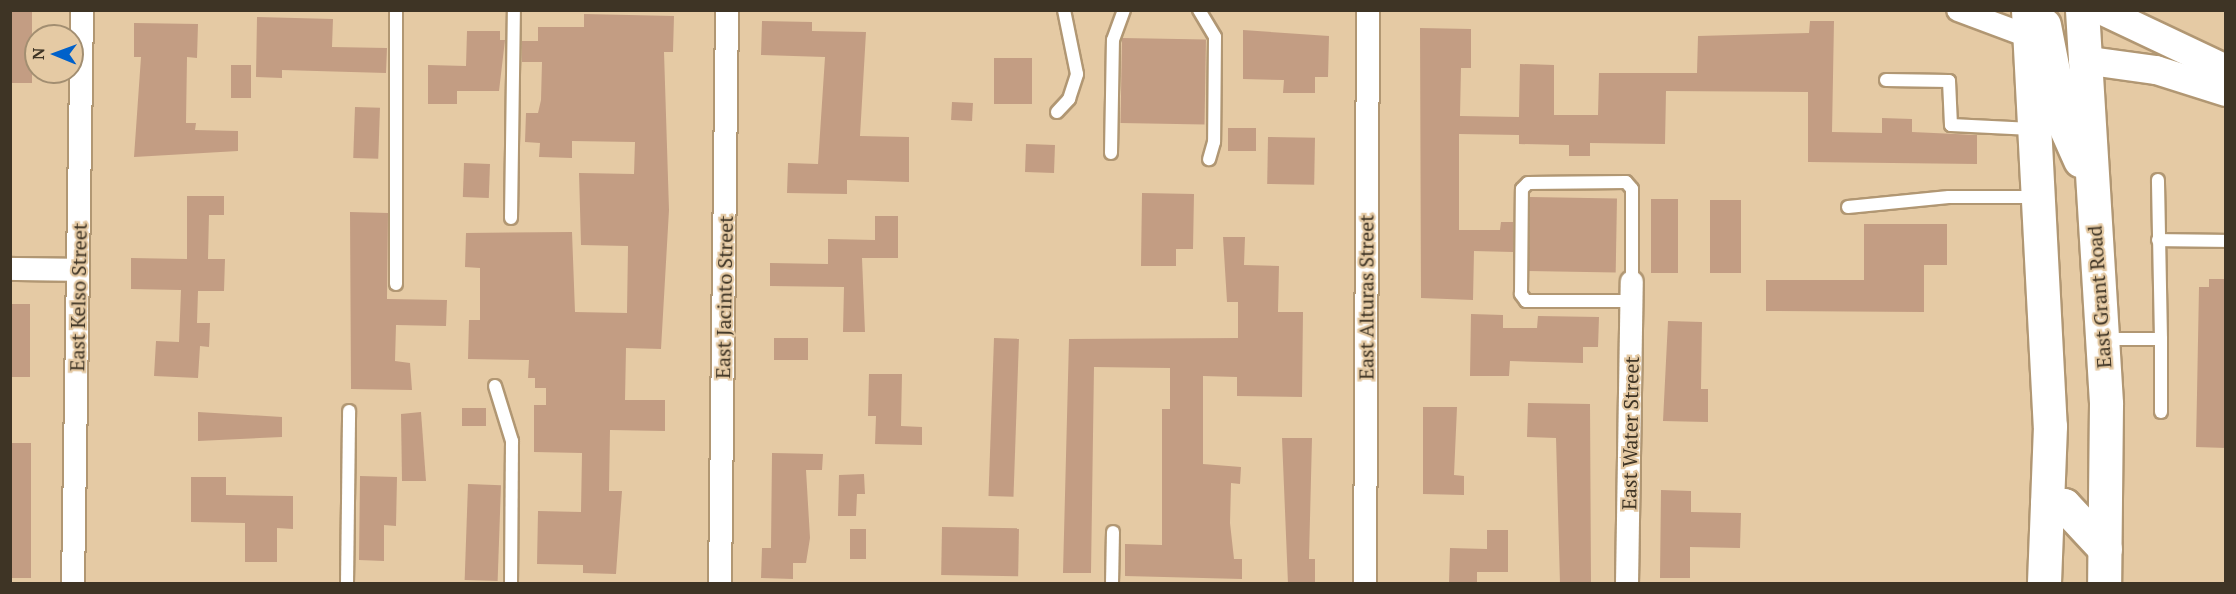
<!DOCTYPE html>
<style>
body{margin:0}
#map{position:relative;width:2236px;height:594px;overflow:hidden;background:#e5caa4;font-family:"PT Serif",serif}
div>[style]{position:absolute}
.building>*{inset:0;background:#c39d83;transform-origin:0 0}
.roads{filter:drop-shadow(2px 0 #b19773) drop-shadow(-2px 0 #b19773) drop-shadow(0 2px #b19773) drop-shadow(0 -2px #b19773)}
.service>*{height:12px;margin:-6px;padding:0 6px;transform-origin:6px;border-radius:6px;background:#fff}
.minor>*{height:22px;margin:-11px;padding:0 11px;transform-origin:11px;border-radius:11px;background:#fff}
.tertiary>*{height:28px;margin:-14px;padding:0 14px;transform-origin:14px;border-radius:14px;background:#fff}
.primary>*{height:33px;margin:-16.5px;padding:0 16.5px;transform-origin:16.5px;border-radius:16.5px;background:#fff}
span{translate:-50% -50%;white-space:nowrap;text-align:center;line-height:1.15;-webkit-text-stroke:4.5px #e5caa4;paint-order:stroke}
.street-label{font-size:20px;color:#3e3425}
.frame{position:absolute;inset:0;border:12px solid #3e3425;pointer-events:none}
.north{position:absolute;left:24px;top:24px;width:60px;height:60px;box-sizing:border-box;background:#e5caa4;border:2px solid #a28e71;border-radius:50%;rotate:271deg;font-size:16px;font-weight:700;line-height:24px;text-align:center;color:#3e3425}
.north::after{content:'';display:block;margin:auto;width:21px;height:27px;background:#0061ca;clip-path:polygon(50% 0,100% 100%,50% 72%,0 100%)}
</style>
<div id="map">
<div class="building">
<div style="left:10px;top:10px;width:22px;height:73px"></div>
<div style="clip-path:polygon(584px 14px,674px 16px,673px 52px,664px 52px,669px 210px,661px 349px,626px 348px,625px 400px,665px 400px,665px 431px,610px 430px,609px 491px,622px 491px,616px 574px,583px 573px,583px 565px,537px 564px,538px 511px,581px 512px,582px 453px,534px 452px,534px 405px,546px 405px,546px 388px,535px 388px,535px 378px,528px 378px,529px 360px,468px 359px,469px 320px,480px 320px,480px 268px,465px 267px,466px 233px,572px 232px,575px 312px,627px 313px,628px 246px,581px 245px,579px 173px,634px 174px,635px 142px,572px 141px,572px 158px,539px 157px,540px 143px,525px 142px,526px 113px,538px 113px,541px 100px,542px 62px,522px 62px,522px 41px,538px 41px,538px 27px,584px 27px)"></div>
<div style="clip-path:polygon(257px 17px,333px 19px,332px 47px,387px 48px,386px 73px,282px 70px,282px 78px,256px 77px)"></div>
<div style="clip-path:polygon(762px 21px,812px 22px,812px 31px,866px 32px,860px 136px,909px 137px,909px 182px,847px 180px,847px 194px,787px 193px,788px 163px,818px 164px,825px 57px,761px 55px)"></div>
<div style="clip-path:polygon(1810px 21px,1834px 21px,1832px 132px,1882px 133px,1882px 118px,1912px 119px,1912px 132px,1977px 135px,1977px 164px,1808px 162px,1808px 92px,1666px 91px,1665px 144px,1590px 143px,1590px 156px,1569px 156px,1569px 145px,1519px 144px,1519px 135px,1459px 134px,1459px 230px,1500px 230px,1501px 222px,1513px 222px,1513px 252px,1474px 251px,1473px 300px,1421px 298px,1420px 28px,1471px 29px,1471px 68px,1461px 68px,1460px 116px,1519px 117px,1520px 64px,1554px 65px,1554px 115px,1598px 115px,1599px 73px,1697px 73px,1698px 36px,1809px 33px)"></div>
<div style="clip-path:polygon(134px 23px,198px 24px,197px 58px,187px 57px,186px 123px,196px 123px,195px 130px,238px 131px,238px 151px,134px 157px,141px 57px,134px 57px)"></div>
<div style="clip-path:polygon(1243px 30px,1329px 36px,1328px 77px,1315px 77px,1315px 93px,1283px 93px,1284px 80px,1243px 79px)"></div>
<div style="clip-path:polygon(467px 31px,500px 31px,500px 40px,505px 40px,499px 91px,457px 91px,457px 104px,428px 104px,428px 65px,466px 66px)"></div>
<div style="left:1122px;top:38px;width:84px;height:85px;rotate:1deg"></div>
<div style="left:994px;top:58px;width:38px;height:46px"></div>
<div style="left:231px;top:65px;width:20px;height:33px"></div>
<div style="left:952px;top:102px;width:21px;height:18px;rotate:3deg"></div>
<div style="left:355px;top:107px;width:25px;height:51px;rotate:2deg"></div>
<div style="left:1228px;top:128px;width:28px;height:23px"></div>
<div style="left:1268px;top:137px;width:47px;height:47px;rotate:1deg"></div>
<div style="left:1026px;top:144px;width:29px;height:28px;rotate:2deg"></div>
<div style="left:464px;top:163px;width:26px;height:34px;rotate:2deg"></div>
<div style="clip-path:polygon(1142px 193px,1194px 194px,1193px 249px,1176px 249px,1176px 266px,1141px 266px)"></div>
<div style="clip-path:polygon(187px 196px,224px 196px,224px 215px,209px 215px,208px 259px,225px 259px,224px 291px,198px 291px,197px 323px,210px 323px,209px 347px,200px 346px,198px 378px,154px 376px,156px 341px,179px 342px,181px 290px,131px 289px,131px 258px,187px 259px)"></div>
<div style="left:1530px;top:197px;width:87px;height:74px;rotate:1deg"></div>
<div style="left:1651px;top:199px;width:27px;height:74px"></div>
<div style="left:1710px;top:200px;width:31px;height:73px"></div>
<div style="clip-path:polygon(350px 212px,388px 213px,387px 299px,447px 300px,446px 326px,396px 325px,395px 361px,410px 363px,412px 390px,351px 389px)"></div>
<div style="clip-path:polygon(875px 216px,898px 216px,898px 258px,862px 258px,865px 332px,843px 332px,844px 287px,770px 286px,770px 263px,828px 264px,828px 239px,875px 240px)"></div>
<div style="clip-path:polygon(1864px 224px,1947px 224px,1947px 265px,1924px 265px,1924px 312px,1766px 311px,1766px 280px,1864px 280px)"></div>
<div style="clip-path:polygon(1223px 237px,1245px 237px,1244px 265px,1279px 266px,1278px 312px,1303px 312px,1302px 397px,1237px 396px,1237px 377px,1203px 376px,1203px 464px,1241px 467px,1240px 484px,1231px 483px,1230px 523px,1234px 559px,1242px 559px,1242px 579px,1125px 576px,1125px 544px,1162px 545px,1162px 409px,1170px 409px,1170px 368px,1094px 367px,1091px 573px,1063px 573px,1069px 339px,1238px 338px,1238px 302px,1227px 302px)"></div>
<div style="clip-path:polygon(2209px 279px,2226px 279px,2226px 448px,2196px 447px,2199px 287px,2209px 287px)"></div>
<div style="left:10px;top:304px;width:20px;height:73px"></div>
<div style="clip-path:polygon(1471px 314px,1503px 315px,1503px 328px,1537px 328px,1538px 316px,1599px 317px,1598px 347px,1583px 347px,1583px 363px,1510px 361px,1509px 376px,1470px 376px)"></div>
<div style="clip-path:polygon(1668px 321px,1702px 322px,1701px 389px,1708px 389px,1708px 422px,1663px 421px)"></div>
<div style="left:774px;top:338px;width:34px;height:22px"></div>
<div style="left:994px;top:338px;width:25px;height:158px;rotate:2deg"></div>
<div style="clip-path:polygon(869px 374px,902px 374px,901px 426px,922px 427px,922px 445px,875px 444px,876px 416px,868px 416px)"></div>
<div style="clip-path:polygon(1528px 403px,1590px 404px,1591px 584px,1560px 584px,1556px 438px,1527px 437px)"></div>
<div style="clip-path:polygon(1423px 407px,1457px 407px,1454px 475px,1464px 476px,1464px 495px,1423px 494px)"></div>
<div style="left:486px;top:408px;width:18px;height:24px;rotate:90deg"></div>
<div style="clip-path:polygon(198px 412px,282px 417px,282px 437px,198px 441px)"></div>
<div style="clip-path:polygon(421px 412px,426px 481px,402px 481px,401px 414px)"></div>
<div style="clip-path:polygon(1282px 438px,1312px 438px,1309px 559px,1315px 559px,1315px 584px,1288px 584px)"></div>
<div style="left:10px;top:443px;width:21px;height:135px"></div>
<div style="clip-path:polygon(772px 453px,823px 454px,822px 470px,806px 470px,810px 538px,806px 563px,793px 563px,793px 579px,761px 578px,762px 548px,771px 548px)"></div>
<div style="clip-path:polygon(864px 474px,865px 494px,857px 494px,856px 516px,838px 516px,839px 475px)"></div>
<div style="clip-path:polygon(360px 476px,397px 477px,396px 526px,384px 525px,384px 561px,359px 560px)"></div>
<div style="clip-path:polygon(191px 477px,226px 477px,226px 495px,293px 496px,293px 529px,277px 528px,277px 562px,245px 562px,245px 523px,191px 522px)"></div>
<div style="left:468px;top:484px;width:33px;height:96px;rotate:2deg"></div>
<div style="clip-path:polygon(1661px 490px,1691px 491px,1691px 512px,1741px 513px,1740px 548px,1690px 547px,1690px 578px,1660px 578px)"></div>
<div style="left:942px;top:527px;width:77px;height:48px;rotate:1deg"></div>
<div style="left:850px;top:529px;width:16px;height:30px"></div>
<div style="clip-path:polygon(1487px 530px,1508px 530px,1508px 572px,1477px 572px,1477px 584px,1449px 584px,1450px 548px,1487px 549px)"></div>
</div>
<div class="roads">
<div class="service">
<div style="left:396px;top:10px;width:274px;rotate:90deg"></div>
<div style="left:1199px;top:10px;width:31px;rotate:59deg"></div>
<div style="left:1215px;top:37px;width:105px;rotate:90.5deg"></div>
<div style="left:1214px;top:142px;width:18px;rotate:106deg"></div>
<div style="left:1886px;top:80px;width:63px;rotate:0.9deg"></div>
<div style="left:1949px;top:81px;width:44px;rotate:87.4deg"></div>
<div style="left:1951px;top:125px;width:81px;rotate:2.8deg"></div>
<div style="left:1057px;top:112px;width:18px;rotate:-47deg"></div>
<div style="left:1069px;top:99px;width:26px;rotate:-72deg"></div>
<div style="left:1077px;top:74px;width:65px;rotate:-101.5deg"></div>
<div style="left:1111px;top:153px;width:113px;rotate:-89deg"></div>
<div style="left:1113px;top:40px;width:32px;rotate:-70deg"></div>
<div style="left:1848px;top:207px;width:101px;rotate:-5.7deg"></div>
<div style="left:1949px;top:197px;width:87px"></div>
<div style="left:511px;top:218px;width:208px;rotate:-89.2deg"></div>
<div style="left:2158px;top:240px;width:68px;rotate:0.8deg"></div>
<div style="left:1632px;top:301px;width:106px;rotate:180deg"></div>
<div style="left:1526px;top:301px;width:9px;rotate:-126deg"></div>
<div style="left:1521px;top:294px;width:105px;rotate:-89.5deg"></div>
<div style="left:1522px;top:189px;width:8px;rotate:-45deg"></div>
<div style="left:1528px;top:183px;width:98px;rotate:-0.6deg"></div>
<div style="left:1626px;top:182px;width:9px;rotate:49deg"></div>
<div style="left:1632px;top:189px;width:93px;rotate:90deg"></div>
<div style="left:2104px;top:339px;width:57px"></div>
<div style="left:2161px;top:339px;width:159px;rotate:-91.1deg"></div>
<div style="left:495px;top:386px;width:58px;rotate:72.8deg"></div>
<div style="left:512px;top:441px;width:143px;rotate:90.4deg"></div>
<div style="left:2161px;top:412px;width:73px;rotate:-90deg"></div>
<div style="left:347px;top:584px;width:173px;rotate:-89.3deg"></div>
<div style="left:1112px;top:584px;width:52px;rotate:-88.9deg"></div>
</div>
<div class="minor">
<div style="left:1958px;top:10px;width:75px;rotate:20.4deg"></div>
<div style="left:10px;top:269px;width:68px;rotate:0.8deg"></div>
<div style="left:73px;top:584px;width:574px;rotate:-89.1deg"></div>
<div style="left:720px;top:584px;width:574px;rotate:-89.3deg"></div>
<div style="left:1365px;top:584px;width:574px;rotate:-89.7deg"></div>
<div style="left:1627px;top:584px;width:302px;rotate:-89.1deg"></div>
</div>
<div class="tertiary">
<div style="left:2101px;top:10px;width:138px;rotate:25.3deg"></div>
<div style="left:2083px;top:60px;width:74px;rotate:7.8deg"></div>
<div style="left:2156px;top:70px;width:73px;rotate:17.4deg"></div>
</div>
<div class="primary">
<div style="left:2028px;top:10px;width:417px;rotate:87deg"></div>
<div style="left:2050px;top:426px;width:158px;rotate:92.2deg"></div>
<div style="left:2082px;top:10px;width:395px;rotate:86.5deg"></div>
<div style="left:2106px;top:404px;width:180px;rotate:90.6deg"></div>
<div style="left:2044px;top:25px;width:99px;rotate:78.9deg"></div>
<div style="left:2063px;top:122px;width:42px;rotate:65.9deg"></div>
<div style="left:2047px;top:503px;width:17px;rotate:7deg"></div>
<div style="left:2064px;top:505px;width:60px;rotate:47deg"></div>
</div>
</div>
<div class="street-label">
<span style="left:78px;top:297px;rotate:-89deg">East Kelso Street</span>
<span style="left:724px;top:297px;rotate:-89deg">East Jacinto Street</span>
<span style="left:1366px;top:297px;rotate:-90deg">East Alturas Street</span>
<span style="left:2099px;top:297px;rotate:-94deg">East Grant Road</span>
<span style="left:1630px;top:433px;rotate:-89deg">East Water Street</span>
</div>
<div class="frame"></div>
<div class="north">N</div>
</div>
